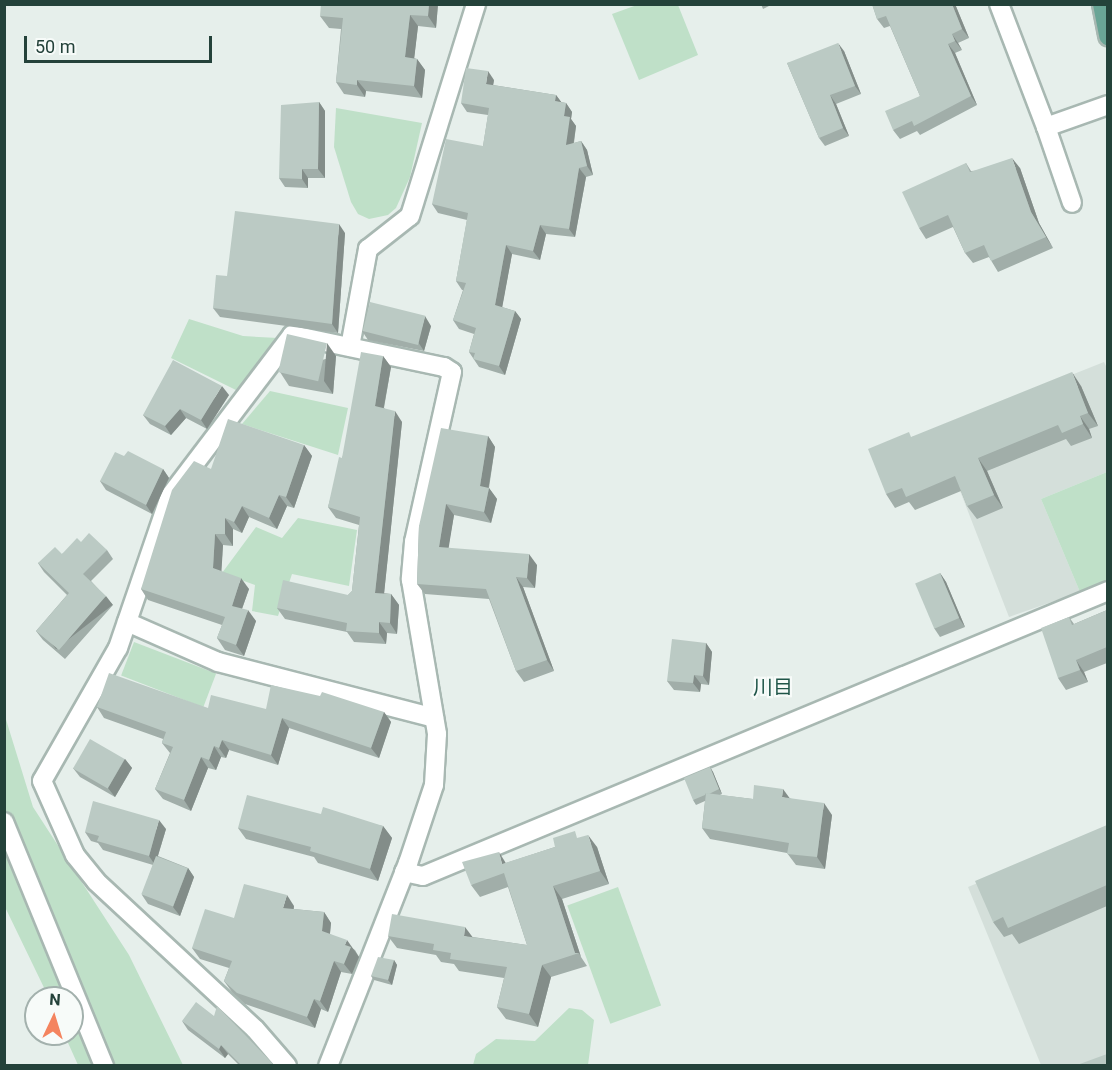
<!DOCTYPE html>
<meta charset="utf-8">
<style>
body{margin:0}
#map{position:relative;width:1112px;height:1070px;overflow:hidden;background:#e6efeb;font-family:Roboto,"Noto Sans JP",sans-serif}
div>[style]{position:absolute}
.built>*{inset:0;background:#d4dfda}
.green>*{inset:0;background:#bfe0c8;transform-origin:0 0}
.roads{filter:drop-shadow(2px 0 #a8b8b2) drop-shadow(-2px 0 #a8b8b2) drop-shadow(0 2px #a8b8b2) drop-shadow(0 -2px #a8b8b2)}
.minor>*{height:18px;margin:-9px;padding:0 9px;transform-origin:9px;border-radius:9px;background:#fff}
.major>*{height:18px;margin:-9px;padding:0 9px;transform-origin:9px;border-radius:9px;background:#6aa596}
.wall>*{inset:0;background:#a1aea9}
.shaded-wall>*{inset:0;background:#838d89;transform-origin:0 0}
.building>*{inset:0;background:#bbcac4;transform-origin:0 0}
span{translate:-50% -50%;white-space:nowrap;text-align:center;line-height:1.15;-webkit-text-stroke:4.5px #f7fbf9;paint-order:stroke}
.quarter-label{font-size:20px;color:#1f5548}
.frame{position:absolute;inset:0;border:6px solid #24423a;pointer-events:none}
.north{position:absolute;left:24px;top:986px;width:60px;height:60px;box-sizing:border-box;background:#f7fbf9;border:2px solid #a3b1ad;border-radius:50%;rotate:4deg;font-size:16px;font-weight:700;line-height:24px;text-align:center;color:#24423a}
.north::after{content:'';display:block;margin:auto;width:21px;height:27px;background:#f4845f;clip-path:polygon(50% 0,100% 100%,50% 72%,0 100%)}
.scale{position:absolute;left:24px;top:36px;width:188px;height:27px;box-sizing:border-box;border:3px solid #24423a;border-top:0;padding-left:8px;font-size:18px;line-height:21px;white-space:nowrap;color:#24423a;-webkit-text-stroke:4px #f7fbf9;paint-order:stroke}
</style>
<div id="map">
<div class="built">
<div style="clip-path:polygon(1104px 362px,1108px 370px,1107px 472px,1041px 499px,1080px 592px,1009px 617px,936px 429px)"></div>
<div style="clip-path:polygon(1107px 830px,1107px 1065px,1041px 1065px,968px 887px)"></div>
</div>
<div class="green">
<div style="clip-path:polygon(637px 5px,678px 5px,698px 55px,639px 80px,612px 14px)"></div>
<div style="clip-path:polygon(336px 108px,422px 123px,410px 177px,396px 208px,388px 215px,369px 219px,358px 214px,351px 202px,334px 147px)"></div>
<div style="clip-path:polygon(189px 319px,243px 336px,278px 338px,240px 392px,171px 358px)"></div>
<div style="clip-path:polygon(270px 391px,348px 408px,338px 455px,242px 424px)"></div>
<div style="clip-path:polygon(1107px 472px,1107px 581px,1080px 592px,1041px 499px)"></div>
<div style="clip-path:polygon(298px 518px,357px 530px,349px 586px,292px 574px,278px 616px,252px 611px,255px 585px,222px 573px,256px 527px,282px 538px)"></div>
<div style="left:134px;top:642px;width:88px;height:36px;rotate:21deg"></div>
<div style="clip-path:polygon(4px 713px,33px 807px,129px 955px,183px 1065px,78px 1065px,64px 1034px,72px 1034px,72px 998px,49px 998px,5px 907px)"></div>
<div style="left:618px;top:887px;width:126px;height:54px;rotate:70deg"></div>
<div style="clip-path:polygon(569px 1008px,582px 1010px,594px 1020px,588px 1065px,473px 1065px,476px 1054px,496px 1039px,535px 1041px)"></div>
</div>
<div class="roads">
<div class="minor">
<div style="left:999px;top:4px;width:132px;rotate:69.1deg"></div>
<div style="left:1046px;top:127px;width:66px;rotate:-19.5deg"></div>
<div style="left:1046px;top:127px;width:80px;rotate:71.1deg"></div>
<div style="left:350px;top:347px;width:100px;rotate:-79.6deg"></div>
<div style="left:368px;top:249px;width:53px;rotate:-38.2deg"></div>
<div style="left:410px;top:216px;width:222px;rotate:-72.7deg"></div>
<div style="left:127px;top:622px;width:99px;rotate:23.7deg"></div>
<div style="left:218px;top:662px;width:223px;rotate:14.5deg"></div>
<div style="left:4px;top:822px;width:264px;rotate:67.7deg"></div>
<div style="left:404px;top:872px;width:19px;rotate:12deg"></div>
<div style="left:423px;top:876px;width:742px;rotate:-22.59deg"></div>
<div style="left:287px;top:1066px;width:49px;rotate:-130.9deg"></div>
<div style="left:255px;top:1029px;width:217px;rotate:-137.1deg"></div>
<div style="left:96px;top:881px;width:33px;rotate:-129deg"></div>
<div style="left:75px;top:855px;width:81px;rotate:-114deg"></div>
<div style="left:42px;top:781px;width:153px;rotate:-60.3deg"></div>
<div style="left:118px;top:648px;width:161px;rotate:-71.1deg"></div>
<div style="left:170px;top:496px;width:202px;rotate:-52.8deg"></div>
<div style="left:292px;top:335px;width:155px;rotate:11.9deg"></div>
<div style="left:444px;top:367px;width:9px;rotate:32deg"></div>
<div style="left:452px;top:372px;width:174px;rotate:102.6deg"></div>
<div style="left:414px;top:542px;width:38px;rotate:95deg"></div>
<div style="left:411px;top:580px;width:156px;rotate:80.4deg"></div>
<div style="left:437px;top:734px;width:51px;rotate:93.4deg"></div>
<div style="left:434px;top:785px;width:82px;rotate:108.4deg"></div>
<div style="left:408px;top:863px;width:218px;rotate:111.5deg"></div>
</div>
<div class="major">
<div style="left:1102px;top:4px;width:33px;rotate:79deg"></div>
</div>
</div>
<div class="wall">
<div style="clip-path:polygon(438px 4px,436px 28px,418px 26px,414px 58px,417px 59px,425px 70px,422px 98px,366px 91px,365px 97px,344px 94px,336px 82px,341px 29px,329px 28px,320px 16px)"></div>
<div style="clip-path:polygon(761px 4px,773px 4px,763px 9px)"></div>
<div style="clip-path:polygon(872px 4px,955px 4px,969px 38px,958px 43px,962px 50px,955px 53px,977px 105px,920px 135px,917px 131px,900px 139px,893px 130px,920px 96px,890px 26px,884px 28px,877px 19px)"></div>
<div style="clip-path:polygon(844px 51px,861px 94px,836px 104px,849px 136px,825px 146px,819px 138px,787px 63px)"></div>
<div style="clip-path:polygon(494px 80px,493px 85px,556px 95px,561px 102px,566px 103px,572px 112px,571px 119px,576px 126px,574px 143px,581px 141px,587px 150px,593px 175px,586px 177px,575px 237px,546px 234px,540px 260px,512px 254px,502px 307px,515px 311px,521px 319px,505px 375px,479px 367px,469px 352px,474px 334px,459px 329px,453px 320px,463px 290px,462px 290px,456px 281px,467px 220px,438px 213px,432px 204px,483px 146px,488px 115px,467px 112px,461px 103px)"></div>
<div style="clip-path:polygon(319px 102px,325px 111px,325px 178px,308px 178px,308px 188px,285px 187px,279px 178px)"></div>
<div style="clip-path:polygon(966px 163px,971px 171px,1020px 168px,1039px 223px,1053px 248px,998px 272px,989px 257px,973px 263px,965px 253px,953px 227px,926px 239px,919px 228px)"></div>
<div style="clip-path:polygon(345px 233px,338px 333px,220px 317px,213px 308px,227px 276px)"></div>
<div style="clip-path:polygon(431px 326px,424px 351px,368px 340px,362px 331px)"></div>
<div style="clip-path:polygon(336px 356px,333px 394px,289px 386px,280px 372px)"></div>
<div style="clip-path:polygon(383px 356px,391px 367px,384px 408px,402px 422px,384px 593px,391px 594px,399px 605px,397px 634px,387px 633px,386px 644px,354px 642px,347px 632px,285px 619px,277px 608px,348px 595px,352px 591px,359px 525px,336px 518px,328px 507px,342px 458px)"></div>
<div style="clip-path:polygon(1081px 386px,1098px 426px,1089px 429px,1092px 438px,1071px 446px,1066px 439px,987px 471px,1003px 508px,977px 519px,967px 506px,961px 491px,915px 510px,909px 502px,895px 508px,886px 494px,912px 437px)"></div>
<div style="clip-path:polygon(229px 395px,207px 429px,186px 418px,171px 435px,150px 424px,143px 415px)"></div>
<div style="clip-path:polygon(488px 436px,495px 447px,489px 488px,497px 499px,491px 523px,454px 515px,448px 548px,537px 565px,535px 588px,523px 587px,554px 671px,524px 682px,516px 671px,489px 599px,425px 594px,417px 584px,419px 526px)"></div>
<div style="clip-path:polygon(304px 445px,312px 456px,294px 508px,287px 506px,277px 529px,249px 517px,242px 533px,233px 529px,233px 546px,223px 545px,221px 571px,249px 589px,242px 609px,256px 621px,244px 656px,225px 650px,217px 638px,222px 625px,148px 600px,141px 589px,211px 469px)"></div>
<div style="clip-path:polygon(163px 469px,169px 478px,152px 514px,106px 490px,100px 481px)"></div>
<div style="clip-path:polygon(81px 542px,107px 550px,113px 559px,91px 581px,113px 605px,65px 659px,43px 640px,36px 631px,67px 595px,44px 572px,38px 563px,62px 554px)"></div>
<div style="clip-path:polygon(940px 573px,946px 582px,965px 627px,940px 637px,934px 628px)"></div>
<div style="clip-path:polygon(1107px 610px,1107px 663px,1084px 672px,1088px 682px,1066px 690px,1058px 678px,1069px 617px,1074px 624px)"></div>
<div style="clip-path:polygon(706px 643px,712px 652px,709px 685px,701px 684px,700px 692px,674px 690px,667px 681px)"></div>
<div style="clip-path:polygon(97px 707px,208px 708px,384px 712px,391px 722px,379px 758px,289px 728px,278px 765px,229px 750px,226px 758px,221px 757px,216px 770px,208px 768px,191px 811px,163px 799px,155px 789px,170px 753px,162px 743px,163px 739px,104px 718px)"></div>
<div style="clip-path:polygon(125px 759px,132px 768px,115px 797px,80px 777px,73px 768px)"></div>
<div style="clip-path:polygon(710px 767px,713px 772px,722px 794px,720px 795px,753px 799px,789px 798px,832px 815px,825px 869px,796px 865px,787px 853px,710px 839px,702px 828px,705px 801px,696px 805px,693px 800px)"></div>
<div style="clip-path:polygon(321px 814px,383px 826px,392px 838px,378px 881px,318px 863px,314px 857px,246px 839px,238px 828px)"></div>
<div style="clip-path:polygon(1107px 825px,1107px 906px,1019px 944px,1012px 934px,1004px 937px,993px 922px)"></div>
<div style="clip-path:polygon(166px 829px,158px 856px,188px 868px,194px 877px,180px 916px,148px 904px,142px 895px,153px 865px,103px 850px,98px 843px,91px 841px,85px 832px)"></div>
<div style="clip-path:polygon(580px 838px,597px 847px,609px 884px,562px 899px,581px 957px,587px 966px,551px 977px,538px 1027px,506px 1019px,497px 1007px,504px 978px,459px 971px,454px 964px,441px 962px,436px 955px,397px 948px,388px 936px,473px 937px,527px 945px,508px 887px,480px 897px,471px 885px,506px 863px,555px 847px)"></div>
<div style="clip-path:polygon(294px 906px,294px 909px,324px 912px,331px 923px,330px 934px,355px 950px,359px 957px,352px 974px,341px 972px,328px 1012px,321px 1009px,315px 1028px,245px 1004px,232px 992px,224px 981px,229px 968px,200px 959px,192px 948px,234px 918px)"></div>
<div style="clip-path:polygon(394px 960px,397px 965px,392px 985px,374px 980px,371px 976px)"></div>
<div style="clip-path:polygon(182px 1021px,274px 1065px,239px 1065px,228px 1054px,225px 1058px,188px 1030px)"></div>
</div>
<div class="shaded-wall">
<div style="clip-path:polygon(429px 4px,438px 4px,436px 28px,428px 16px)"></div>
<div style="clip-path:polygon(952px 4px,955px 4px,969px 38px,962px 29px)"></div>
<div style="clip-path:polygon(410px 15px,418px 26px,413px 69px,405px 57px)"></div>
<div style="clip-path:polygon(952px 34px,958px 43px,962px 50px,955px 41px)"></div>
<div style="clip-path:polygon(838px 43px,844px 51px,861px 94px,855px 86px)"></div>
<div style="clip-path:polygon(948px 44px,955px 53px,977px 105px,971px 96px)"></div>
<div style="clip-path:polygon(417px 59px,425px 70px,422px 98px,414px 86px)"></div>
<div style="clip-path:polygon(488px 71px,494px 80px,492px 92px,486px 84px)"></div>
<div style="clip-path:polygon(357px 80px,366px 91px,365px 97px,357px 85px)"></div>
<div style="clip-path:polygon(556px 95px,562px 103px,555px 101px)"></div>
<div style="clip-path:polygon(830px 95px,836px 104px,849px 136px,843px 128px)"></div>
<div style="clip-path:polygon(319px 102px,325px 111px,325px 178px,318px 169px)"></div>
<div style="clip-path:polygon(566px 103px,572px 112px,571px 119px,576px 126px,572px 154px,566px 145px,564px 116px)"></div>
<div style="clip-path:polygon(581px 141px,587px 150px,593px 175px,587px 166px)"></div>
<div style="clip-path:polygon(1012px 158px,1020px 168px,1039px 223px,1053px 248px,1046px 237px,1031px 212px)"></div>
<div style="clip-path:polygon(579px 168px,586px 177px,575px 237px,569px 229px)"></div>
<div style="clip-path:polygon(302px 169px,308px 178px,308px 188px,302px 179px)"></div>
<div style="clip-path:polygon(339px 224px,345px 233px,338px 333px,332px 324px)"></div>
<div style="clip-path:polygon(540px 225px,546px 234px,540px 260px,533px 251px)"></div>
<div style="clip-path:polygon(506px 245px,512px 254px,501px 314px,495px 305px)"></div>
<div style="clip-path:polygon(515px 311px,521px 319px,505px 375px,499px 366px)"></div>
<div style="clip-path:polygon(425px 316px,431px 326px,424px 351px,418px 342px)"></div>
<div style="clip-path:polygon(327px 343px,336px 356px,333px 394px,324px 381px)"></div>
<div style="clip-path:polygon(383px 356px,391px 367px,382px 417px,375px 406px)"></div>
<div style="clip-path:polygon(1072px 372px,1081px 386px,1098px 426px,1088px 413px)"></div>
<div style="clip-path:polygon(222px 386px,229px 395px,207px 429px,201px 420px)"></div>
<div style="clip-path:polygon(180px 409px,186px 418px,171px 435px,165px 426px)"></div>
<div style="clip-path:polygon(395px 411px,402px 422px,383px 604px,375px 593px)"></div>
<div style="clip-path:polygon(1080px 416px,1089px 429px,1092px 438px,1083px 424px)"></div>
<div style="clip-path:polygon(488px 436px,495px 447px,487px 497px,480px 486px)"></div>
<div style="clip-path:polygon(304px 445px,312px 456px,294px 508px,286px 497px)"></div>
<div style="clip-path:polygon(978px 458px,987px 471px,1003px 508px,994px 495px)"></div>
<div style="clip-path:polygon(163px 469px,169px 478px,152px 514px,146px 505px)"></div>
<div style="clip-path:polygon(489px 488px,497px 499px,491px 523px,484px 512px)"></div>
<div style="clip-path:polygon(279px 495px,287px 506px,277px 529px,269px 518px)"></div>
<div style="clip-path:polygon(446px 504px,454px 515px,447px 558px,439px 547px)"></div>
<div style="clip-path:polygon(242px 506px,249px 517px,242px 533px,234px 522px)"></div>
<div style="clip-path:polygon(225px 518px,233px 529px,233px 546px,225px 534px)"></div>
<div style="clip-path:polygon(215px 534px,223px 545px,221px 579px,213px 568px)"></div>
<div style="clip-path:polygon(529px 554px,537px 565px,535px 588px,527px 578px)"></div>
<div style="clip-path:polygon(940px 573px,946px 582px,965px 627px,959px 618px)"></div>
<div style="clip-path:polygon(516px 577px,523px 587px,554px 671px,547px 660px)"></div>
<div style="clip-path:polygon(241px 578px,249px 589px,239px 617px,232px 606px)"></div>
<div style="clip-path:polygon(391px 594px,399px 605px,397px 634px,390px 623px)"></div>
<div style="left:106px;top:596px;width:11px;height:72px;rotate:52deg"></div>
<div style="clip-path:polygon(248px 610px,256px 621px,244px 656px,236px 645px)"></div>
<div style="clip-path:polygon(379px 622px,387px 633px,386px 644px,379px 633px)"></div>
<div style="clip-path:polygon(706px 643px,712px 652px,709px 685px,703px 676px)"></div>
<div style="clip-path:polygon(1076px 660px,1084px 672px,1088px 682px,1080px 670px)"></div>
<div style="clip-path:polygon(694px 675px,701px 684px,700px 692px,693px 683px)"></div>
<div style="clip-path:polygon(384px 712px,391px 722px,379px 758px,371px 748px)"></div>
<div style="clip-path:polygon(282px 718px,289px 728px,278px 765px,271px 755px)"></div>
<div style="clip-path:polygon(222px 740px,229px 750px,226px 758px,219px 748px)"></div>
<div style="clip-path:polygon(214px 746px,221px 757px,216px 770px,209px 760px)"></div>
<div style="clip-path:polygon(201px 757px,208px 768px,191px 811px,184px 800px)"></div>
<div style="clip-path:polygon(125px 759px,132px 768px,115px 797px,108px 788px)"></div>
<div style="clip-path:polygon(710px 767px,713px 772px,722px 794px,719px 789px)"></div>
<div style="clip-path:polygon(783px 789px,791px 800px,782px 797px)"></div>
<div style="clip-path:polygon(824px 803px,832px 815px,825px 869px,817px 857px)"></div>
<div style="clip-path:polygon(159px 820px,166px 829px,155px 865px,149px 856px)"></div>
<div style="clip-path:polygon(383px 826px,392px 838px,378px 881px,370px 869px)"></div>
<div style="clip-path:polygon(588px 835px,597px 847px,609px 884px,600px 871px)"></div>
<div style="clip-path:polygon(499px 852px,507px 865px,502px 864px)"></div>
<div style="clip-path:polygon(188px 868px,194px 877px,180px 916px,173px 907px)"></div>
<div style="clip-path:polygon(553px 886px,562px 899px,581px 957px,579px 953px,575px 953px)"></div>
<div style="clip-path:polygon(287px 895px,294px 906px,291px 919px,283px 908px)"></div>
<div style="clip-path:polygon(324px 912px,331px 923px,329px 942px,322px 931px)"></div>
<div style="clip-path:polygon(465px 927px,474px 939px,464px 936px)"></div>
<div style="clip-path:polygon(347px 940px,359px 957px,352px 974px,344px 964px,345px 945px)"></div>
<div style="clip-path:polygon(394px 960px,397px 965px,392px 985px,388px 980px)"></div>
<div style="clip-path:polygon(334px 961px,341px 972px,328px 1012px,320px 1001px)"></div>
<div style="clip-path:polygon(542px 965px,551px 977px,538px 1027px,529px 1014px)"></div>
<div style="clip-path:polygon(314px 999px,321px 1009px,315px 1028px,307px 1017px)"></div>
<div style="clip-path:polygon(221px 1045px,228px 1054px,225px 1058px,219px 1049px)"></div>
</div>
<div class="building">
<div style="clip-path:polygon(321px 4px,429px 4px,428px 16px,410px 15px,405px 57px,417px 59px,414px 86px,357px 80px,357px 85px,336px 82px,343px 18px,320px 16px)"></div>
<div style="clip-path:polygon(872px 4px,952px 4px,962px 29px,952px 34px,955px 41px,948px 44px,971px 96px,914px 126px,912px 121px,893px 130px,885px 111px,920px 96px,886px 16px,877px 19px)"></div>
<div style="clip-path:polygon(838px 43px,855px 86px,830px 95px,843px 128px,819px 138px,787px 63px)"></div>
<div style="clip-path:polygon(466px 68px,488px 71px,486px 84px,556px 95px,555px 101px,566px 103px,564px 116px,570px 117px,566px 145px,581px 141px,587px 166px,579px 168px,569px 229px,540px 225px,533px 251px,506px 245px,495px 305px,515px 311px,499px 366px,473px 359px,475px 353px,469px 352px,476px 328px,453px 320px,466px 283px,456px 281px,468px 213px,432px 204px,446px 139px,483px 146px,489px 108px,461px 103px)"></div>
<div style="clip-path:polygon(319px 102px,318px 169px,302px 169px,302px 179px,279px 178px,281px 105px)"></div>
<div style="clip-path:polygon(1012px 158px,1031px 212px,1046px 237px,991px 261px,984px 245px,965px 253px,948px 215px,919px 228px,902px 192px,966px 163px,970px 172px)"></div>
<div style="clip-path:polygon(235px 211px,339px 224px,332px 324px,213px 308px,216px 275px,227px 276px)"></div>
<div style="left:370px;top:302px;width:57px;height:30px;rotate:14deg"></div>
<div style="left:287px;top:334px;width:41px;height:39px;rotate:13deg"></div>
<div style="clip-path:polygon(361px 352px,383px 356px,375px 406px,395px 411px,375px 593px,391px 594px,390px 623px,379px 622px,379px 633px,346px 631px,347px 623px,277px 608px,283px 580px,348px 595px,352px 591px,360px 517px,328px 507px,339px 457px,342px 458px)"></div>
<div style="clip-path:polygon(173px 360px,222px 386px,201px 420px,180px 409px,165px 426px,143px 415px)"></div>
<div style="clip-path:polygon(1072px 372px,1088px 413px,1080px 416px,1083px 424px,1062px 433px,1058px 425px,978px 458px,994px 495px,967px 506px,955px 476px,906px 497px,902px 488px,886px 494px,868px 449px,909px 432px,911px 437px)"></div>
<div style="clip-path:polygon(228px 419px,304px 445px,286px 497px,279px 495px,269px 518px,242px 506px,234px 522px,225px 518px,225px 534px,215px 534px,213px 568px,241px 578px,232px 606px,248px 610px,236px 645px,217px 638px,225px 617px,141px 589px,172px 490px,194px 461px,211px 469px)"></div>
<div style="clip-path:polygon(441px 428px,488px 436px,480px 486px,489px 488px,484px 512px,446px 504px,439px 547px,529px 554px,527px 578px,516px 577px,547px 660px,516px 671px,486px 589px,417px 584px,419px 526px)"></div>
<div style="clip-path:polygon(128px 451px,163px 469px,146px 505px,100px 481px,115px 452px,124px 456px)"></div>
<div style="clip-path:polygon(89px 533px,107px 550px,83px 574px,106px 596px,59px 650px,36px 631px,69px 593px,38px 563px,55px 547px,62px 554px,77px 538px,81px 542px)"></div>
<div style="left:940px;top:573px;width:49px;height:27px;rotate:67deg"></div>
<div style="clip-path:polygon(1107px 610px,1107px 647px,1076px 660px,1080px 670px,1058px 678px,1041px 628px,1069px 617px,1072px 625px)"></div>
<div style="clip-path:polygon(672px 639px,706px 643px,703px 676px,694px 675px,693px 683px,667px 681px)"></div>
<div style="clip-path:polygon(109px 673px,208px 708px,211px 695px,266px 709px,271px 685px,320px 696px,322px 692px,384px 712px,371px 748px,282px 718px,271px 755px,222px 740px,219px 748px,214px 746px,209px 760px,201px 757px,184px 800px,155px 789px,173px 747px,162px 743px,166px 732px,97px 707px)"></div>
<div style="left:90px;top:739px;width:40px;height:34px;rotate:30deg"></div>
<div style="clip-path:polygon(710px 767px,719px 789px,709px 794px,706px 793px,705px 795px,693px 800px,684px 778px)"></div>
<div style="clip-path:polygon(754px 785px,783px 789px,782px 797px,824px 803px,817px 857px,787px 854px,789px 843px,702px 828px,706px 793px,753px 799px)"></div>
<div style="clip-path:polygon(247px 795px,321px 814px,323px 807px,383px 826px,370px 869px,310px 851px,311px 847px,238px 828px)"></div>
<div style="clip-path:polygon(93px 801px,159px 820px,149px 856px,97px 841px,99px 836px,85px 832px)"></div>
<div style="clip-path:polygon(1107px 825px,1107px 885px,1008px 928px,1003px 917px,993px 922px,975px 881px)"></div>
<div style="clip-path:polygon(575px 831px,577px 838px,588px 835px,600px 871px,553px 886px,575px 953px,579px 953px,542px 965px,529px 1014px,497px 1007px,507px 967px,450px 959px,451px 953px,433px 950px,434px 944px,388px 936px,392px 914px,465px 927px,464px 936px,527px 945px,504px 873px,471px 885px,462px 862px,499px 852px,502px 864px,555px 847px,553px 838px)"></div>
<div style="left:156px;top:856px;width:34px;height:41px;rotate:21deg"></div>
<div style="clip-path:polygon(244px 884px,287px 895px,283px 908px,324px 912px,322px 931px,347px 940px,345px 945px,351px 947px,344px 964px,334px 961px,320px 1001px,314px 999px,307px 1017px,237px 993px,224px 981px,232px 961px,192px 948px,205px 909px,234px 918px)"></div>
<div style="clip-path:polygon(378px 957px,394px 960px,388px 980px,371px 976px)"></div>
<div style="clip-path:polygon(196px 1002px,214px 1016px,217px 1006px,274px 1065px,241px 1065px,221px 1045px,219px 1049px,182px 1021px)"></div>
<div style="clip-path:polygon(1107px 1054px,1107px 1065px,1077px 1065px)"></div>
</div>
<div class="quarter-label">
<span style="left:773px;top:687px">川目</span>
</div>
<div class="frame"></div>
<div class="north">N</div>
<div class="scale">50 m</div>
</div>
